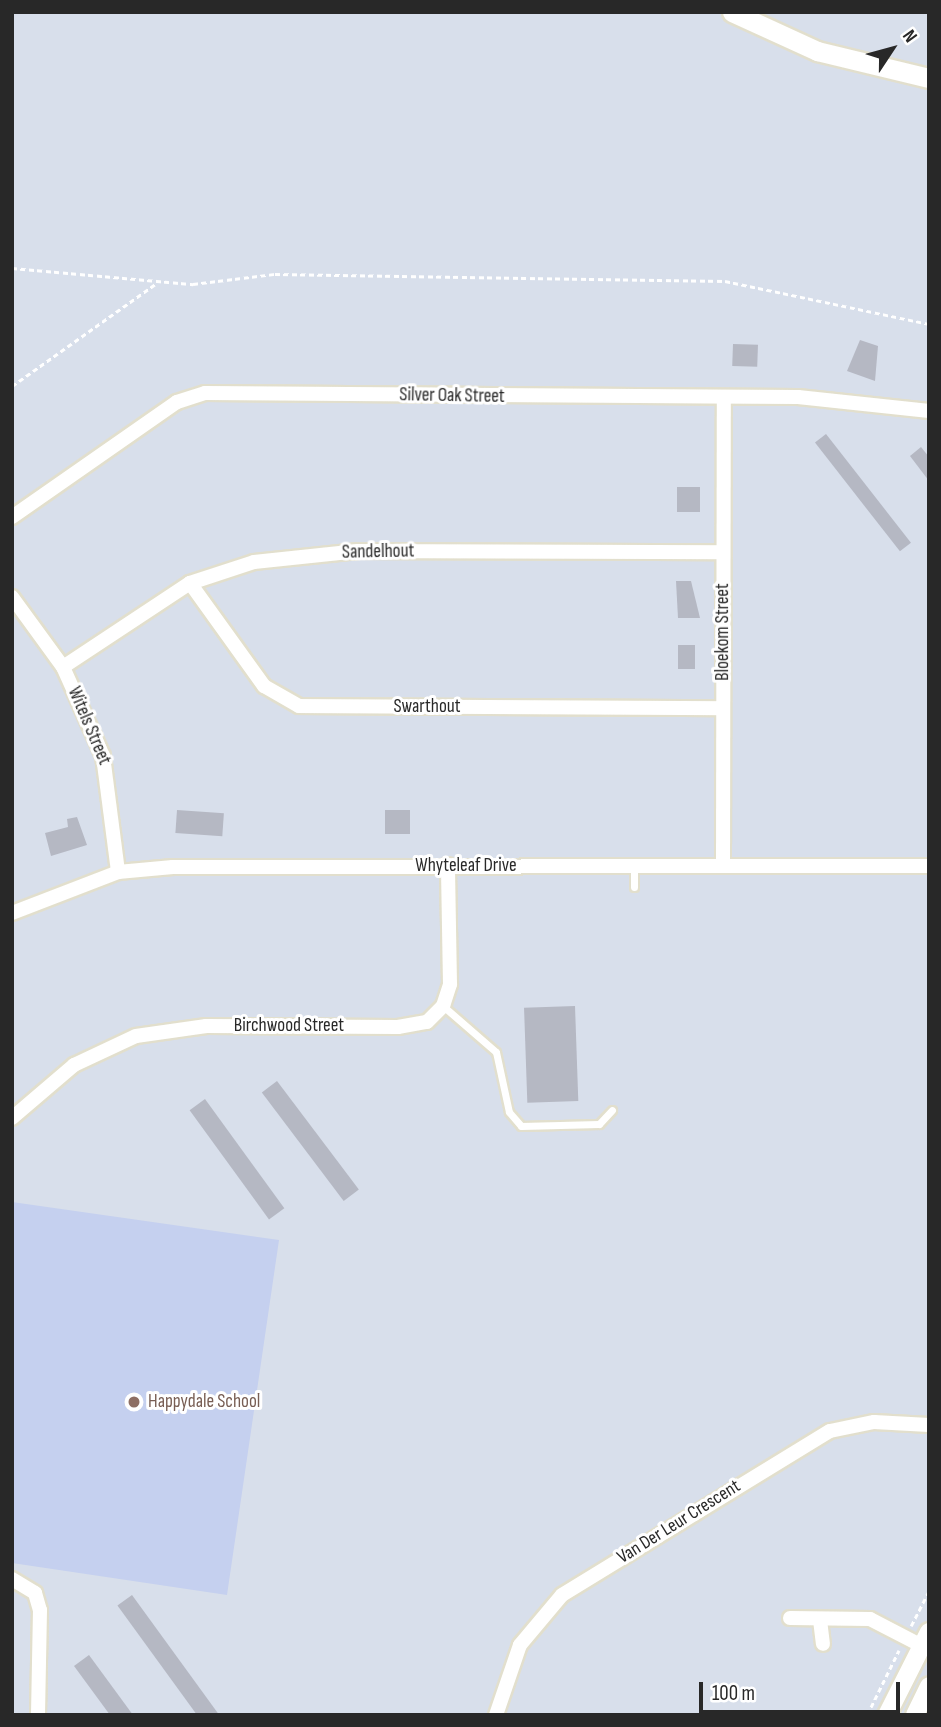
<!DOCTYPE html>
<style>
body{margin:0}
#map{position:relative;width:941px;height:1727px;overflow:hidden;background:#d8dfeb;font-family:"Sofia Sans Condensed",sans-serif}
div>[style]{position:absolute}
.education>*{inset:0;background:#c5d0ef}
.building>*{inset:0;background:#b5b8c3;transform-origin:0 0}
.path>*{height:2.5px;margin-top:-1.25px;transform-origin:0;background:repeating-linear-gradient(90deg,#fff 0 5px,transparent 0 8.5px)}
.roads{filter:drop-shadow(2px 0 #e2dfcd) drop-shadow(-2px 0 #e2dfcd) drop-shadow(0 2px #e2dfcd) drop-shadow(0 -2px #e2dfcd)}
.service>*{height:7px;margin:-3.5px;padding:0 3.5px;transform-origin:3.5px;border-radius:3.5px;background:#fff}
.minor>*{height:14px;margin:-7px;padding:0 7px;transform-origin:7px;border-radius:7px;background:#fff}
.tertiary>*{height:18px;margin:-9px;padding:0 9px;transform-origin:9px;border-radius:9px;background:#fff}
.secondary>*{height:19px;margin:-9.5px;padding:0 9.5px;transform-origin:9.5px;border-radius:9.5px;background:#fff}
.dots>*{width:19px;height:19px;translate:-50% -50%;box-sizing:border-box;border:4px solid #fff;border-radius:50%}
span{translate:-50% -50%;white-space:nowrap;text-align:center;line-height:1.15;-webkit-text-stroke:6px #fff;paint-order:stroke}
.street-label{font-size:19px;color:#282828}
.education-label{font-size:19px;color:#785e54}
.left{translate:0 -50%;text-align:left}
.frame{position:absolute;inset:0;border:14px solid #282828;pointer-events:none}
.north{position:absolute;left:857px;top:14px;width:70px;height:70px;-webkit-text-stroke:5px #fff;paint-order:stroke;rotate:54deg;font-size:19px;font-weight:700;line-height:28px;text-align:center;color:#282828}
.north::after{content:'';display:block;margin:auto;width:24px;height:32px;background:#282828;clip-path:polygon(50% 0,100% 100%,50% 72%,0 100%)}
.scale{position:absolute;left:699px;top:1682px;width:201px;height:32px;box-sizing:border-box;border:4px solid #282828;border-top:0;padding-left:9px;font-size:21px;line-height:24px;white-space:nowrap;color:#282828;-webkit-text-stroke:5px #fff;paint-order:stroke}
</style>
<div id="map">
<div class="education">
<div style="clip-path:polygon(12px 1202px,279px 1240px,227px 1595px,12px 1563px)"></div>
</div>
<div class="building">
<div style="clip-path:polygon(860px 340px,878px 346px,875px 381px,847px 371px)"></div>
<div style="left:733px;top:344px;width:25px;height:22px;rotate:2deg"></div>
<div style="left:826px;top:434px;width:138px;height:14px;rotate:52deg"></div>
<div style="clip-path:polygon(921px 447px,929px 457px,929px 481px,910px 456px)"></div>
<div style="left:677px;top:487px;width:23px;height:25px"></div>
<div style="clip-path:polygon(676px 581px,691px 581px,700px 618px,678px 618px)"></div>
<div style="left:678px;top:645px;width:17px;height:24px"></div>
<div style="left:177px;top:810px;width:47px;height:23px;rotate:4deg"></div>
<div style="left:410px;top:810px;width:24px;height:25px;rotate:90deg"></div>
<div style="clip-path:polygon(77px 817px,87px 845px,51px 856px,45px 833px,68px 827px,67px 819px)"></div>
<div style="left:575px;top:1006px;width:95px;height:51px;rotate:88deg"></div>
<div style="left:277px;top:1081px;width:136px;height:19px;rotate:53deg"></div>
<div style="left:205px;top:1099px;width:135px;height:19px;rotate:54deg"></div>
<div style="left:132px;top:1595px;width:149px;height:18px;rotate:54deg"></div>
<div style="clip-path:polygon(89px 1655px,133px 1715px,110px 1715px,74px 1666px)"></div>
</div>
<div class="path">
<div style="left:12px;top:268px;width:182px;rotate:5.1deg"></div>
<div style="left:193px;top:284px;width:83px;rotate:-7deg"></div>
<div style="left:275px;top:274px;width:450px;rotate:0.9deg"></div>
<div style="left:725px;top:281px;width:208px;rotate:11.9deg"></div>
<div style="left:12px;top:386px;width:178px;rotate:-35.4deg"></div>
<div style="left:911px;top:1626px;width:39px;rotate:-63deg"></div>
<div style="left:867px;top:1715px;width:72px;rotate:-63.8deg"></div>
</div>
<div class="roads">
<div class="service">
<div style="left:634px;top:887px;width:21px;rotate:-90deg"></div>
<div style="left:443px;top:1006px;width:70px;rotate:41deg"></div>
<div style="left:496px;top:1052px;width:61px;rotate:77.8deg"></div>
<div style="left:509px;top:1112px;width:18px;rotate:49deg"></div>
<div style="left:521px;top:1126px;width:78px;rotate:-1.5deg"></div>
<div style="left:599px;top:1124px;width:19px;rotate:-47deg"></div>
</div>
<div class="minor">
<div style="left:12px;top:517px;width:201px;rotate:-34.9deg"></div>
<div style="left:177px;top:402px;width:29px;rotate:-18deg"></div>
<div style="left:205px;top:393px;width:593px;rotate:0.39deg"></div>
<div style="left:798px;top:397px;width:132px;rotate:6.1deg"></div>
<div style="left:190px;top:583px;width:127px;rotate:54.3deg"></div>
<div style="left:264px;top:686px;width:40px;rotate:29.7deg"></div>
<div style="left:299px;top:706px;width:424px;rotate:0.3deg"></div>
<div style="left:12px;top:597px;width:87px;rotate:53.9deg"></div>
<div style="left:63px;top:667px;width:98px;rotate:65.8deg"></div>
<div style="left:103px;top:756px;width:117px;rotate:82.6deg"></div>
<div style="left:63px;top:667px;width:152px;rotate:-33.5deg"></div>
<div style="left:190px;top:583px;width:67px;rotate:-18.2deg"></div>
<div style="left:254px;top:562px;width:105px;rotate:-6deg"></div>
<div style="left:358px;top:551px;width:364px;rotate:0.2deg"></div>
<div style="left:723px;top:865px;width:466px;rotate:-89.9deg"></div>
<div style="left:12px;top:913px;width:114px;rotate:-21.1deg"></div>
<div style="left:118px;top:872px;width:55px;rotate:-5.2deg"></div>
<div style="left:173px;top:867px;width:756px;rotate:-0.08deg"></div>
<div style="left:12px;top:1118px;width:82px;rotate:-40.5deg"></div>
<div style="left:74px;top:1065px;width:68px;rotate:-25.1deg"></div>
<div style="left:136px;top:1036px;width:71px;rotate:-8.1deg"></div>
<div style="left:206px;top:1026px;width:192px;rotate:0.3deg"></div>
<div style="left:398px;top:1027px;width:29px;rotate:-10deg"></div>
<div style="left:427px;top:1022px;width:23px;rotate:-45deg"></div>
<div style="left:443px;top:1006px;width:23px;rotate:-72deg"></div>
<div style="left:450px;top:984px;width:119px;rotate:-91deg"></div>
<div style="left:12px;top:1579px;width:27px;rotate:31deg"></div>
<div style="left:35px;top:1593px;width:18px;rotate:74deg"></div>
<div style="left:40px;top:1610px;width:105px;rotate:91.1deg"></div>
<div style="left:790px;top:1618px;width:80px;rotate:0.7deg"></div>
<div style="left:870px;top:1619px;width:59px;rotate:27.4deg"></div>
<div style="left:820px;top:1620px;width:24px;rotate:83deg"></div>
<div style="left:496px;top:1715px;width:74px;rotate:-71.1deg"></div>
<div style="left:520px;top:1645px;width:65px;rotate:-50deg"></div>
<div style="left:562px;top:1595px;width:314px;rotate:-31.5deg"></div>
<div style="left:830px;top:1431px;width:45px;rotate:-11.6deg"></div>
<div style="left:874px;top:1422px;width:55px;rotate:3.1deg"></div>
</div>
<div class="tertiary">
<div style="left:887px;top:1715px;width:93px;rotate:-63.2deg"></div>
<div style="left:915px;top:1715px;width:32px;rotate:-64deg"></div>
</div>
<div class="secondary">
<div style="left:732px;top:12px;width:94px;rotate:24.6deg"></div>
<div style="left:817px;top:51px;width:115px;rotate:13.6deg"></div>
</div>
</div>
<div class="dots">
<div style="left:134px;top:1402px;background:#8d6e63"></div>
</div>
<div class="street-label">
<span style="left:452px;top:396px;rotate:1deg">Silver Oak Street</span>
<span style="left:378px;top:552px;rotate:-1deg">Sandelhout</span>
<span style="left:723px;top:632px;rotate:-90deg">Bloekom Street</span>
<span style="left:427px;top:707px">Swarthout</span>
<span style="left:89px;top:726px;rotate:67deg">Witels Street</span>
<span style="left:466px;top:866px">Whyteleaf Drive</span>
<span style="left:289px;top:1026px">Birchwood Street</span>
<span style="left:679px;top:1522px;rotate:-32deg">Van Der Leur Crescent</span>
</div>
<div class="education-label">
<span class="left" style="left:148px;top:1402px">Happydale School</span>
</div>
<div class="frame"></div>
<div class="north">N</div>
<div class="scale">100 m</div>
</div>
